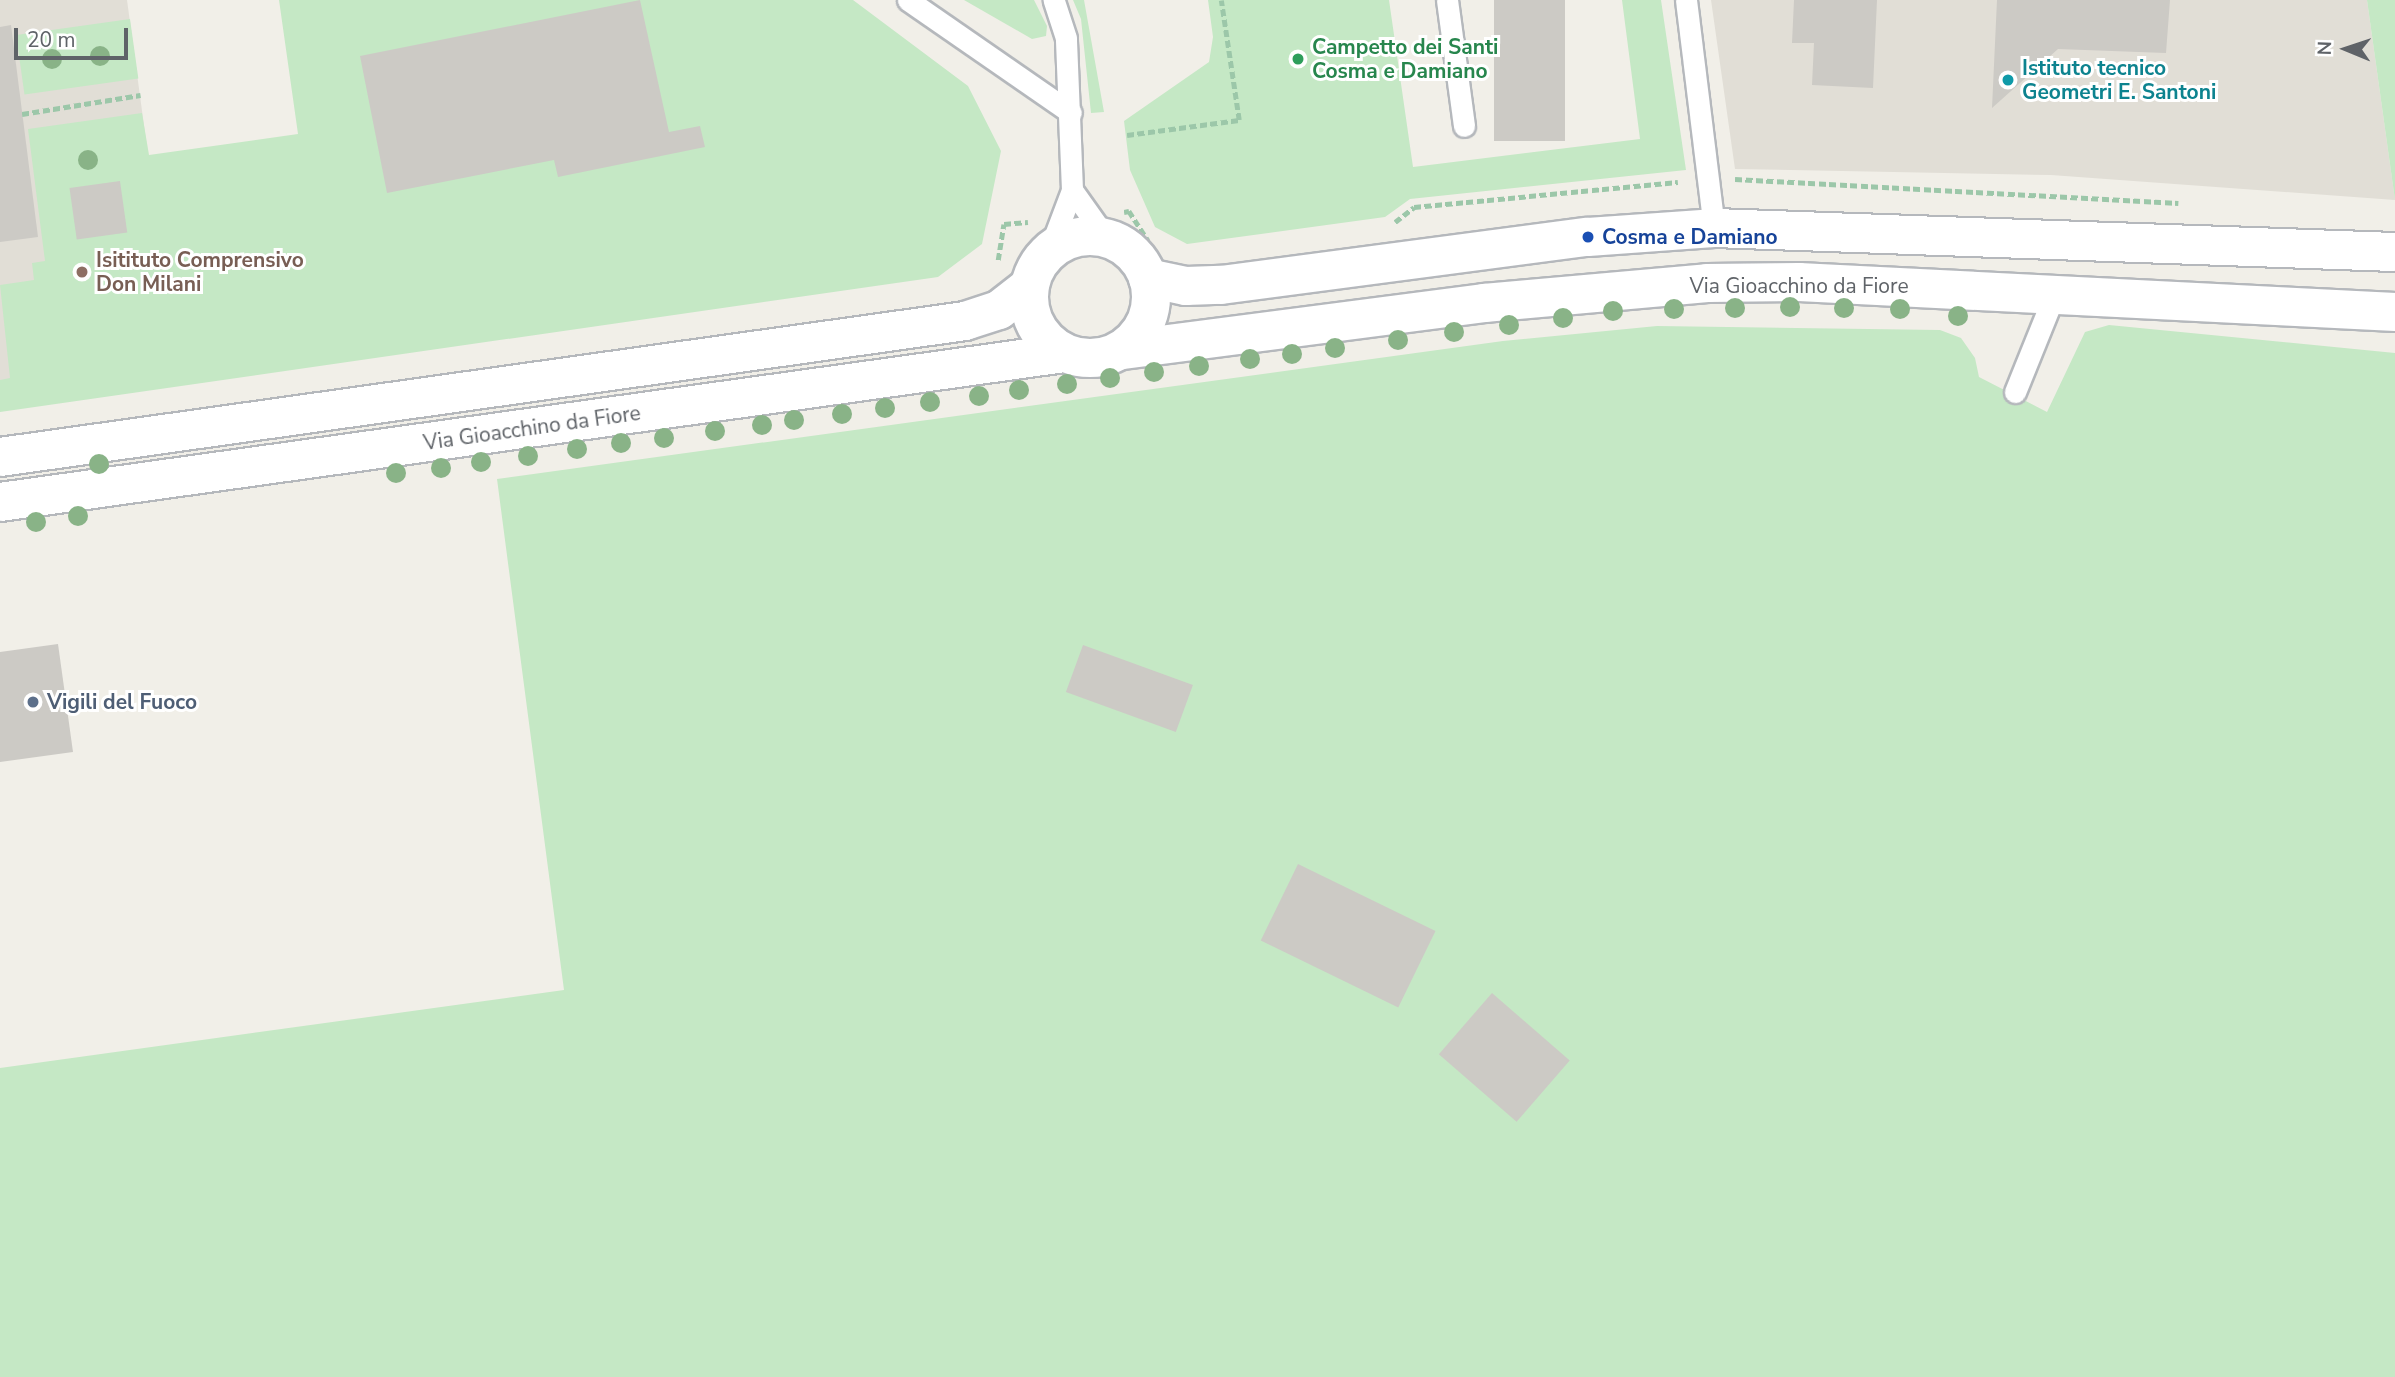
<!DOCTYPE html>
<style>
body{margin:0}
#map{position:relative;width:2395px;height:1377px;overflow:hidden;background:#f1efe8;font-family:"Nunito Sans",sans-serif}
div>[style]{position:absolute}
.education>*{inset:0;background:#e1ded6}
.green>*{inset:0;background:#c5e8c5;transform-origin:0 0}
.building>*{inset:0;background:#cccac5;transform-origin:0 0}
.path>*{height:4.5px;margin-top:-2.25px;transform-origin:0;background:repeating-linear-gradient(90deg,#9cc7a9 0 7px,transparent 0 10.5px)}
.roads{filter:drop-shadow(2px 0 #b5b8bc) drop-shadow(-2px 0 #b5b8bc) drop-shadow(0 2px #b5b8bc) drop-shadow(0 -2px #b5b8bc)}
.service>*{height:21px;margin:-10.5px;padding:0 10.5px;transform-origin:10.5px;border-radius:10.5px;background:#fff}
.tertiary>*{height:38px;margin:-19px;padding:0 19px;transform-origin:19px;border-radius:19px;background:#fff}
.tertiary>.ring{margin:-19px;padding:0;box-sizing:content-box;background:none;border:38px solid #fff;border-radius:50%}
.trees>*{width:20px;height:20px;margin:-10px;border-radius:50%;background:#89b387}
.dots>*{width:19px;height:19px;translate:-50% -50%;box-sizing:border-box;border:4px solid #fff;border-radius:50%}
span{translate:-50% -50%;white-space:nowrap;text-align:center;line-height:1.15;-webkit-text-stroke:6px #fff;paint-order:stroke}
.leisure-label{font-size:21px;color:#27864d;font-weight:700}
.left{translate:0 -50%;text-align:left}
.culture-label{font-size:21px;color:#0d838f;font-weight:700}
.transit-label{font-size:21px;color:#164399;font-weight:700}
.education-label{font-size:21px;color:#785e54;font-weight:700}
.street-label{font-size:21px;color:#5f6368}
.service-label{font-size:21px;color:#4e5e75;font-weight:700}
.north{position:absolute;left:2311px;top:14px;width:70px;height:70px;-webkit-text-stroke:5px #fff;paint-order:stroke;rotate:272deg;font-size:19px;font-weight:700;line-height:28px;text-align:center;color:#5f6368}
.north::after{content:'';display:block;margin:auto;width:24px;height:32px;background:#5f6368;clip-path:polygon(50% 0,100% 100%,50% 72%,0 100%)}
.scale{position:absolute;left:14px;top:28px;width:114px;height:32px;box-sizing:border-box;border:4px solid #5f6368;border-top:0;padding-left:9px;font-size:21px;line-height:24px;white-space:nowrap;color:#5f6368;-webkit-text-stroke:5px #fff;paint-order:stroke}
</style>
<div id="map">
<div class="education">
<div style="clip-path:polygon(0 0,127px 0,148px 155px,0 412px)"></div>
<div style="clip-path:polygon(1711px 0,2367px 0,2395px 200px,2051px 175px,1735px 169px)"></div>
</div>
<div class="green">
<div style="clip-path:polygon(279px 0,853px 0,968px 86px,1001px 151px,982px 244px,938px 277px,0 412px,0 380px,10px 378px,0 285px,34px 280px,32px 263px,45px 261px,28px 129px,142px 113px,149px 155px,298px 134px)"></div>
<div style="clip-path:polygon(964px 0,1034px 0,1047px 26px,1046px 36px,1032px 39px)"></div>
<div style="clip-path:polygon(1073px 0,1084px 0,1104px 112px,1091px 113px,1081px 19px)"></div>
<div style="clip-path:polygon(1208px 0,1389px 0,1413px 167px,1640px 139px,1622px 0,1661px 0,1686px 170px,1410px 199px,1385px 217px,1187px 244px,1155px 227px,1130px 170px,1124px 121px,1209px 62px,1213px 37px)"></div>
<div style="clip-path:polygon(2367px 0,2395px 0,2395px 200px)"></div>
<div style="left:130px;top:19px;width:60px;height:115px;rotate:82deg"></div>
<div style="clip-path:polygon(2109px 325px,2395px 353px,2395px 1377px,0 1377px,0 1068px,564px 990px,497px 479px,1503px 341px,1657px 326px,1940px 330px,1961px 338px,1975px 358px,1979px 377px,2047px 412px,2085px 332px)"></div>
</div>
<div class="building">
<div style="clip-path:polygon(640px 0,669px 132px,700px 126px,705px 147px,558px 177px,554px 160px,387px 193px,360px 56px)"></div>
<div style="left:1494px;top:0;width:71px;height:141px"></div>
<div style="clip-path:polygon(1794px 0,1877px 0,1873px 88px,1812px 85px,1814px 43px,1792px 43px)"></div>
<div style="clip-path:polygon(1997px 0,2170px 0,2166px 53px,2058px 49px,1992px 108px)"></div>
<div style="clip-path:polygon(11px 25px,38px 237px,0 242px,0 27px)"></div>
<div style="left:120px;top:181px;width:52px;height:51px;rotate:82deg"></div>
<div style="clip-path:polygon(58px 644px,73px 752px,0 762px,0 652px)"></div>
<div style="left:1083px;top:645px;width:117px;height:50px;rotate:20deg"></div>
<div style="left:1298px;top:864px;width:153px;height:85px;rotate:26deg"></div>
<div style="left:1492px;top:993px;width:103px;height:81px;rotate:41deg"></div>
</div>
<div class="path">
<div style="left:22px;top:114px;width:120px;rotate:-9.1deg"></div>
<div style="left:1127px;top:135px;width:113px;rotate:-7.6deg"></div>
<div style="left:1239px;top:120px;width:121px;rotate:-98.5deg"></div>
<div style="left:1735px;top:179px;width:444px;rotate:3.1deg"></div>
<div style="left:1124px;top:212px;width:5px;rotate:-11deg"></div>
<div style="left:1129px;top:211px;width:35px;rotate:57deg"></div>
<div style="left:1395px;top:222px;width:24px;rotate:-38deg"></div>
<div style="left:1414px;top:207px;width:265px;rotate:-5.4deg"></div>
<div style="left:998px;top:260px;width:36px;rotate:-81deg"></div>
<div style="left:1004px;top:224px;width:24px;rotate:-5deg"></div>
</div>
<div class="roads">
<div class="service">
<div style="left:908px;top:0;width:198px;rotate:34.7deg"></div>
<div style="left:1447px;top:0;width:127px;rotate:82.3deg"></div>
<div style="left:1686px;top:0;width:230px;rotate:83deg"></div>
<div style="left:1072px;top:190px;width:59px;rotate:54.7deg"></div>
<div style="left:1049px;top:251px;width:65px;rotate:-69.3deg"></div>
<div style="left:1072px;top:190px;width:152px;rotate:-92.3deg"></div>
<div style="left:1066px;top:38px;width:40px;rotate:-108deg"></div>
<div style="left:2015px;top:392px;width:107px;rotate:-68deg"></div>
</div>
<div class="tertiary">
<div class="ring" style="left:1029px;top:236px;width:84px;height:84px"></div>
<div style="left:1148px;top:278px;width:39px;rotate:12deg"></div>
<div style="left:1186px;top:286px;width:35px;rotate:-2deg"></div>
<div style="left:1221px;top:285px;width:370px;rotate:-7.5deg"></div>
<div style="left:1588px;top:237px;width:126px;rotate:-4.1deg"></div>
<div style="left:1714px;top:228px;width:681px;rotate:2.02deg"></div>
<div style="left:1123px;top:350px;width:364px;rotate:-7.4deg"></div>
<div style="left:1484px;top:303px;width:224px;rotate:-5.1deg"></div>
<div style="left:1707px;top:283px;width:92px;rotate:-0.6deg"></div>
<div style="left:1799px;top:282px;width:597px;rotate:2.88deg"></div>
<div style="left:0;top:457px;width:975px;rotate:-8.02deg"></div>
<div style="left:965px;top:321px;width:36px;rotate:-18deg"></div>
<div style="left:999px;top:310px;width:39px;rotate:-38deg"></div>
<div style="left:0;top:502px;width:1074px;rotate:-7.97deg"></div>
</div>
</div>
<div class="trees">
<div style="left:100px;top:56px"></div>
<div style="left:52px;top:59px"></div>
<div style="left:88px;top:160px"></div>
<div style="left:1790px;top:307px"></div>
<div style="left:1735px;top:308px"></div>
<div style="left:1844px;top:308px"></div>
<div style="left:1674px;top:309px"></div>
<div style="left:1900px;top:309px"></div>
<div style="left:1613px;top:311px"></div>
<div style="left:1958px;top:316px"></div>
<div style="left:1563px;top:318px"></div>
<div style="left:1509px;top:325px"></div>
<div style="left:1454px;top:332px"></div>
<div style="left:1398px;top:340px"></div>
<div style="left:1335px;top:348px"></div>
<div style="left:1292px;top:354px"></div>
<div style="left:1250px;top:359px"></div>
<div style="left:1199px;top:366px"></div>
<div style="left:1154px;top:372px"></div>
<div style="left:1110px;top:378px"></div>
<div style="left:1067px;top:384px"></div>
<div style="left:1019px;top:390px"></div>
<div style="left:979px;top:396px"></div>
<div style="left:930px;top:402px"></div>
<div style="left:885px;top:408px"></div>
<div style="left:842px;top:414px"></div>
<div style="left:794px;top:420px"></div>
<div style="left:762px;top:425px"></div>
<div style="left:715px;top:431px"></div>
<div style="left:664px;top:438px"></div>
<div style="left:621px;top:443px"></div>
<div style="left:577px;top:449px"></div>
<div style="left:528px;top:456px"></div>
<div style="left:481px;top:462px"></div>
<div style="left:99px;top:464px"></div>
<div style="left:441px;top:468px"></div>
<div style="left:396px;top:473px"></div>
<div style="left:78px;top:516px"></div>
<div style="left:36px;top:522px"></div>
</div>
<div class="dots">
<div style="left:1298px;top:59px;background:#2e9e5b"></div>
<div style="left:2008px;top:80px;background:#0f9aa8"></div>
<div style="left:1588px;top:237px;background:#1a4fb4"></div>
<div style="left:82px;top:272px;background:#8d6e63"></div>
<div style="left:33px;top:702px;background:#5c6f8a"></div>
</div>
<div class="leisure-label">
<span class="left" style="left:1312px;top:59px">Campetto dei Santi<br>Cosma e Damiano</span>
</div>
<div class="culture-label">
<span class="left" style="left:2022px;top:80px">Istituto tecnico<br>Geometri E. Santoni</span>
</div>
<div class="transit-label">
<span class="left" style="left:1602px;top:237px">Cosma e Damiano</span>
</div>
<div class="education-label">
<span class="left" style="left:96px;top:272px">Isitituto Comprensivo<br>Don Milani</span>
</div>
<div class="street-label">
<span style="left:1799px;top:286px">Via Gioacchino da Fiore</span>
<span style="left:532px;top:428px;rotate:-8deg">Via Gioacchino da Fiore</span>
</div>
<div class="service-label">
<span class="left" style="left:47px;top:702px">Vigili del Fuoco</span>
</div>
<div class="north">N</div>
<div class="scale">20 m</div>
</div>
